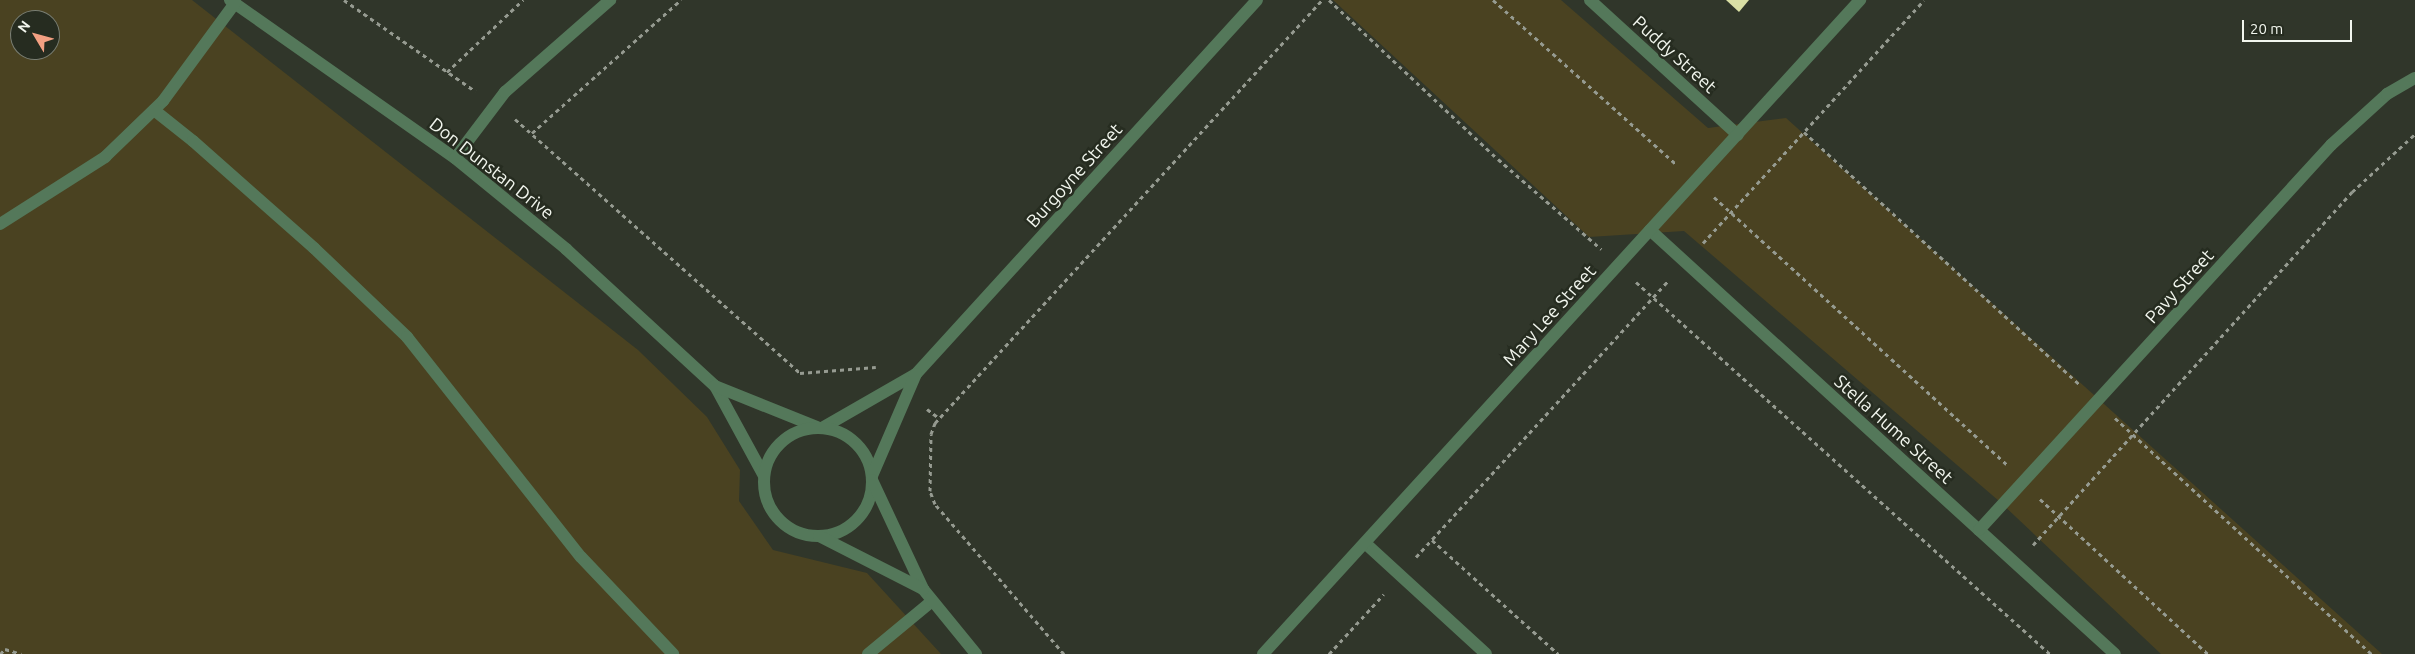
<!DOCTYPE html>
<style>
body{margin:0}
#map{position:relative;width:2415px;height:654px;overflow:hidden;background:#30362a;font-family:Ubuntu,sans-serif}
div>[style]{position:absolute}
.green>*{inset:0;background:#4a4221}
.building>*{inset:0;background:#dae0a5}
.path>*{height:3px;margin-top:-1.5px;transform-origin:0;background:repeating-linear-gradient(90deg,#969b91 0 4px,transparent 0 8px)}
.lane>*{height:12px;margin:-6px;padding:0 6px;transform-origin:6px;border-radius:6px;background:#54785a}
.street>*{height:12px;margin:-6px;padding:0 6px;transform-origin:6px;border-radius:6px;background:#54785a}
.street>.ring{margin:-6px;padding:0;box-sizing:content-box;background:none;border:12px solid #54785a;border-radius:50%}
span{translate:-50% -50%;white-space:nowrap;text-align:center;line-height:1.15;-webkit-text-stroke:5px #262c20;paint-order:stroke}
.street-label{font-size:18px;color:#f2f6ee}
.north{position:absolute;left:10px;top:10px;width:50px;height:50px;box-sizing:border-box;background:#262c20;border:1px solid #787d72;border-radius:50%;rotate:307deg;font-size:14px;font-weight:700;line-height:20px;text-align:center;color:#f2f6ee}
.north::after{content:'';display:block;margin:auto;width:18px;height:22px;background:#f3a082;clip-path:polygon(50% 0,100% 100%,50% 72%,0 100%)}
.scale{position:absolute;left:2242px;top:20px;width:110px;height:22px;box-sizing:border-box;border:2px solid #f2f6ee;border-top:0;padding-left:6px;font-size:15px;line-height:18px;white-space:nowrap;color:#f2f6ee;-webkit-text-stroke:4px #262c20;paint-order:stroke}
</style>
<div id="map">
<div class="green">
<div style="clip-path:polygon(evenodd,0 0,192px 0,638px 350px,707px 417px,740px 470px,739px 501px,773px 550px,867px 573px,941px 654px,0 654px,0 0,20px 20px,50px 20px,50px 50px,20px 50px,20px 20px)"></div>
<div style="clip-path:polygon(1333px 0,1561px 0,1708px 128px,1786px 118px,2382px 654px,2161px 654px,1999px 501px,1684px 231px,1589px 237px)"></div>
</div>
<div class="building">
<div style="clip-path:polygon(1726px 0,1749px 0,1739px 12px)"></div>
</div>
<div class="path">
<div style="left:344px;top:0;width:160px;rotate:34.8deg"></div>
<div style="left:1329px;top:0;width:232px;rotate:43.3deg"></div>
<div style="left:1498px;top:159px;width:137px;rotate:41.1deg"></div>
<div style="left:1493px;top:0;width:247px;rotate:41.9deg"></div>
<div style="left:447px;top:72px;width:105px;rotate:-43.5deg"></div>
<div style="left:515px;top:119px;width:382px;rotate:41.7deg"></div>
<div style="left:800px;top:373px;width:76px;rotate:-4.5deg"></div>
<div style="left:1804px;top:132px;width:373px;rotate:42.5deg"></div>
<div style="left:532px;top:133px;width:200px;rotate:-41.8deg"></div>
<div style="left:1714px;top:197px;width:396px;rotate:42.4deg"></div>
<div style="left:1703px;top:243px;width:328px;rotate:-47.7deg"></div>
<div style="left:1636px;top:282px;width:557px;rotate:41.94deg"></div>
<div style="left:927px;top:409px;width:15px;rotate:37deg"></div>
<div style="left:2115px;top:418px;width:349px;rotate:42.6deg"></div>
<div style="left:2040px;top:499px;width:229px;rotate:42.7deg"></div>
<div style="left:1432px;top:540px;width:170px;rotate:42.1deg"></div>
<div style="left:2033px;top:545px;width:476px;rotate:-47.9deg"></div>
<div style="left:2352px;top:192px;width:86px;rotate:-42.6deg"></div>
<div style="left:1416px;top:557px;width:374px;rotate:-47.6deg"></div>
<div style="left:0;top:654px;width:7px;rotate:-45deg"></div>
<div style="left:5px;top:649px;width:17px;rotate:17deg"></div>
<div style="left:1064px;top:654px;width:198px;rotate:-130.7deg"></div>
<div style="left:935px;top:504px;width:14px;rotate:-111deg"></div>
<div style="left:930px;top:491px;width:57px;rotate:-89deg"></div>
<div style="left:931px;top:434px;width:12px;rotate:-70deg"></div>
<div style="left:935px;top:423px;width:573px;rotate:-47.54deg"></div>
<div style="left:1329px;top:654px;width:81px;rotate:-47.5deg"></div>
</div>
<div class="lane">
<div style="left:154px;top:110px;width:50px;rotate:38.5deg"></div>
<div style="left:193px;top:141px;width:162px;rotate:41.5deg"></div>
<div style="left:314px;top:248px;width:129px;rotate:43.7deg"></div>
<div style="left:407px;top:337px;width:280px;rotate:51.7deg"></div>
<div style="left:581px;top:557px;width:134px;rotate:46.5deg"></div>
<div style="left:868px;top:654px;width:83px;rotate:-39.6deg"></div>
</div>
<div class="street">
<div style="left:230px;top:0;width:275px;rotate:35.1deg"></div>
<div style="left:455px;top:158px;width:144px;rotate:39.3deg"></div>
<div style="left:566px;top:249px;width:202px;rotate:42.6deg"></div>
<div style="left:715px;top:386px;width:102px;rotate:61.4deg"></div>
<div style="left:1590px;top:0;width:200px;rotate:42.4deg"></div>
<div style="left:455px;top:158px;width:83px;rotate:-52.9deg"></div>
<div style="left:505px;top:92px;width:140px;rotate:-41.2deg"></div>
<div style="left:0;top:224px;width:125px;rotate:-32.5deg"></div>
<div style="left:105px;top:157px;width:81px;rotate:-44deg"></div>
<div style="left:163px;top:101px;width:122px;rotate:-53.7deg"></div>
<div style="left:1650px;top:230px;width:629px;rotate:42.36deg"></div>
<div style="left:715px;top:386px;width:110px;rotate:21.9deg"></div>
<div style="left:822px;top:428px;width:108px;rotate:-29.9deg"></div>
<div style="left:916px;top:374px;width:506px;rotate:-47.64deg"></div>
<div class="ring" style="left:764px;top:428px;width:96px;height:96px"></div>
<div style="left:872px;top:476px;width:111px;rotate:-66.7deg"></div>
<div style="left:872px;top:480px;width:120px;rotate:64.9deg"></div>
<div style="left:923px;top:589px;width:84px;rotate:50.8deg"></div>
<div style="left:1979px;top:530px;width:522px;rotate:-47.56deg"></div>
<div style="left:2331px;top:145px;width:76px;rotate:-42.3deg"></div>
<div style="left:2387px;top:94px;width:32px;rotate:-30deg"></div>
<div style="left:819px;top:536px;width:117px;rotate:27deg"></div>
<div style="left:1365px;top:543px;width:164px;rotate:42.5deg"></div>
<div style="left:1263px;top:654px;width:886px;rotate:-47.61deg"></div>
</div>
<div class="street-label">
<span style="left:1675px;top:54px;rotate:42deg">Puddy Street</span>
<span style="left:492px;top:168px;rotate:38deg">Don Dunstan Drive</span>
<span style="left:1074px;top:175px;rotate:-48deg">Burgoyne Street</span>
<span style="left:2179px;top:286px;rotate:-48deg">Pavy Street</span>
<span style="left:1549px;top:315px;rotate:-48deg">Mary Lee Street</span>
<span style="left:1894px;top:429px;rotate:42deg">Stella Hume Street</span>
</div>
<div class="north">N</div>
<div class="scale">20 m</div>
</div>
